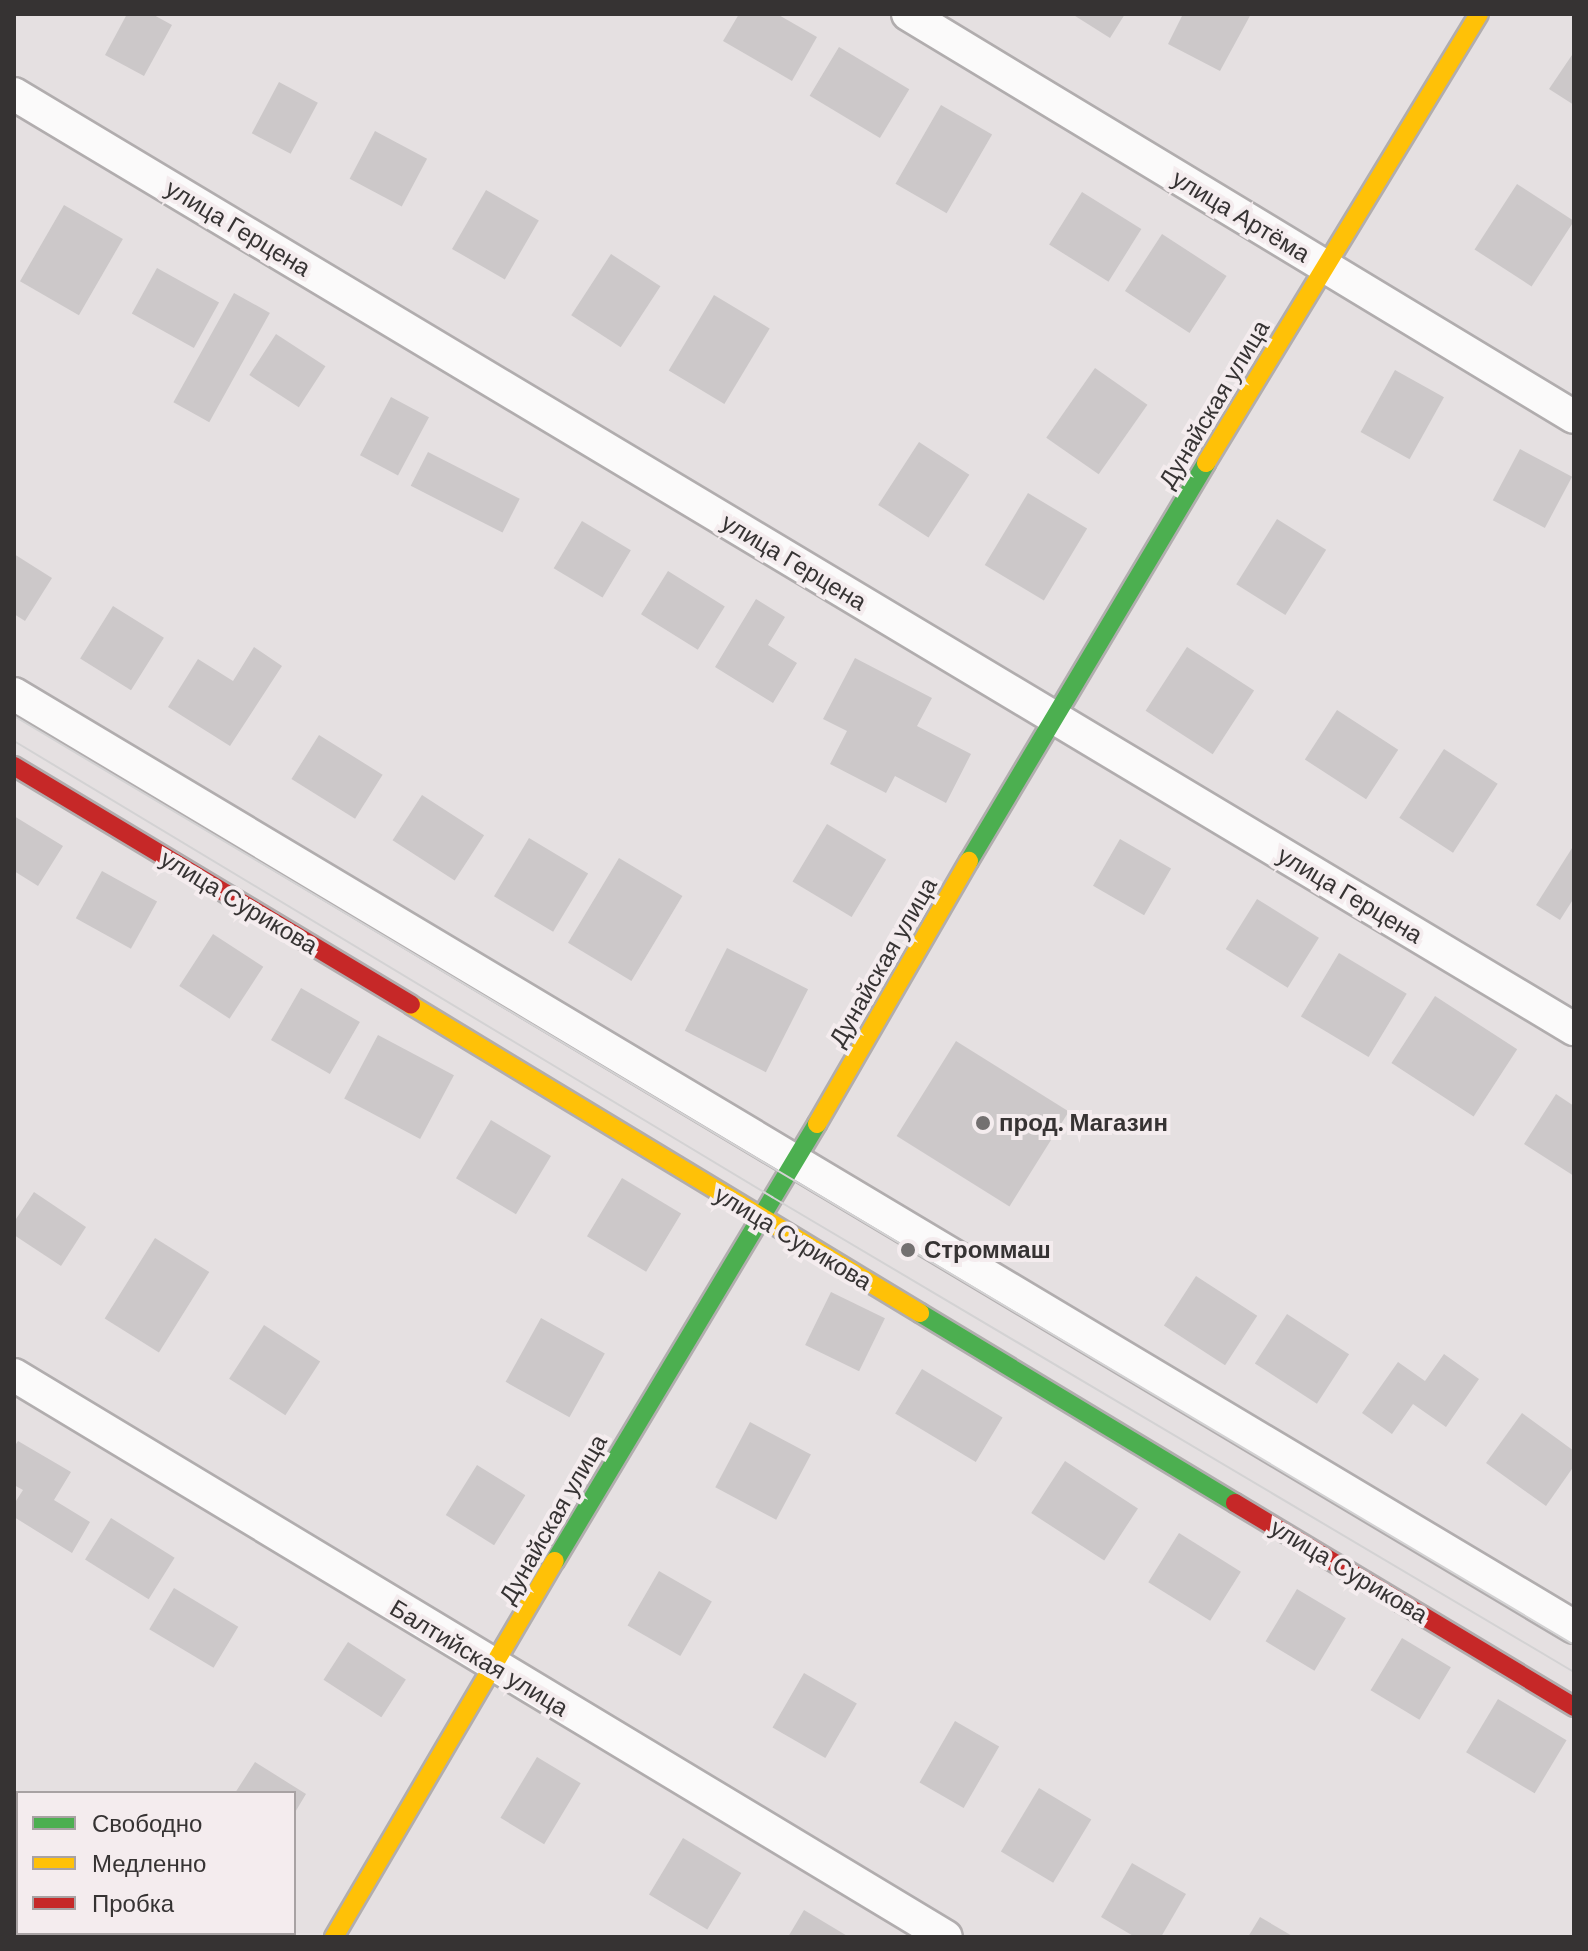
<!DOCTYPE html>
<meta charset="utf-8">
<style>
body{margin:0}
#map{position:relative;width:1588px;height:1951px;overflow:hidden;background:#e5e0e1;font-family:"DM Sans",sans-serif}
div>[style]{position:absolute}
.building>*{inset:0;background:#ccc8c9;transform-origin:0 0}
.roads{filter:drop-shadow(2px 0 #b1adae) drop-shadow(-2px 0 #b1adae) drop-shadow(0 2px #b1adae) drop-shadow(0 -2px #b1adae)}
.street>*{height:32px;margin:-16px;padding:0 16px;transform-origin:16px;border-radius:16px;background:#fbfafa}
.fast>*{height:18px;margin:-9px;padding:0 9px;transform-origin:9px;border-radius:9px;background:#4caf50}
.slow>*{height:18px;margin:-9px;padding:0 9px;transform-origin:9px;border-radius:9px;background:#ffc107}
.jam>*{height:18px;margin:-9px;padding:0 9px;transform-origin:9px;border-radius:9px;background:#c62828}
.tram>*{height:2px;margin:-1px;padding:0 1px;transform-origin:1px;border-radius:1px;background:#d3d2d3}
.dots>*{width:22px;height:22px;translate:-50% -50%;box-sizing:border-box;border:4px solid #f4ecee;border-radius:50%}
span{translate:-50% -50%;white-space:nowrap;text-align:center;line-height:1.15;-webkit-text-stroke:8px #f4ecee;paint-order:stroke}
.street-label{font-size:24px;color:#363333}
.poi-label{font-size:24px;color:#363333;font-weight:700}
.left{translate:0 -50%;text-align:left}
.frame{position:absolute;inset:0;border:16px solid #363333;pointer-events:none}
.legend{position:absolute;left:16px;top:1791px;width:280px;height:144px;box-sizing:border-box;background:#f4ecee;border:2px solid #a8a2a3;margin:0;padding:10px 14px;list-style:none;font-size:24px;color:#363333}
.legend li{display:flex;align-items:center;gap:16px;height:40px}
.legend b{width:40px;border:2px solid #a8a2a3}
</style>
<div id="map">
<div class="building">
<div style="clip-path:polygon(127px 14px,152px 14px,172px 25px,144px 76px,105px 55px)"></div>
<div style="clip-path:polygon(739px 14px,777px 14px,817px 37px,792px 81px,723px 41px)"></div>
<div style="clip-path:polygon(1072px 14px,1125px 14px,1110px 38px)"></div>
<div style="clip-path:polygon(1183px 14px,1251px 14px,1220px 71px,1168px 44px)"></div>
<div style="left:839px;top:47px;width:82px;height:57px;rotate:31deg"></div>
<div style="clip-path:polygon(1574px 52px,1574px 105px,1549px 89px)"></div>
<div style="left:279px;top:82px;width:44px;height:58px;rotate:28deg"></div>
<div style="left:941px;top:105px;width:59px;height:91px;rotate:30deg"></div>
<div style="left:375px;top:131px;width:59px;height:54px;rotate:28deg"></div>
<div style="left:1517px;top:184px;width:68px;height:78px;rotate:33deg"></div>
<div style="left:486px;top:190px;width:61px;height:68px;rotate:30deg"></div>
<div style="left:1082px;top:192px;width:70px;height:62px;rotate:32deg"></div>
<div style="left:64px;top:205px;width:68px;height:88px;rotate:30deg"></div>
<div style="left:1162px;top:234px;width:77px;height:68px;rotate:33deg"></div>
<div style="left:611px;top:254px;width:59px;height:73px;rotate:33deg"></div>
<div style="left:157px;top:268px;width:71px;height:52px;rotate:29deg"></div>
<div style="left:234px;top:293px;width:41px;height:125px;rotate:29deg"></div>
<div style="left:714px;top:295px;width:65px;height:88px;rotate:31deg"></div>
<div style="left:276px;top:334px;width:59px;height:49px;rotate:33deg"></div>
<div style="left:1095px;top:368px;width:64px;height:85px;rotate:35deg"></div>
<div style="left:1395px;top:370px;width:56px;height:71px;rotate:29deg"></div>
<div style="left:391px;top:397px;width:43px;height:66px;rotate:28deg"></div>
<div style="left:919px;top:442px;width:60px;height:75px;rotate:33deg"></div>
<div style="left:1520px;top:449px;width:59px;height:58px;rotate:28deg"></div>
<div style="left:428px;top:452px;width:103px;height:38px;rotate:27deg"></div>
<div style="left:1028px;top:493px;width:69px;height:84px;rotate:31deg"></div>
<div style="left:1277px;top:519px;width:58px;height:77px;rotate:32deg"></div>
<div style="left:582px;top:521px;width:57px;height:55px;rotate:31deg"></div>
<div style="clip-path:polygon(14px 554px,52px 578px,25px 621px,14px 614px)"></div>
<div style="left:668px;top:571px;width:67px;height:51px;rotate:32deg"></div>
<div style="clip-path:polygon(756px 599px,785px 617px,768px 645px,797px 663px,773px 703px,715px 667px)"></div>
<div style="left:113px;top:606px;width:60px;height:62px;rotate:32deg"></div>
<div style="clip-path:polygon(254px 647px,282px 666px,230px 746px,168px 707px,198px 659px,233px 681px)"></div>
<div style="left:1187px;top:647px;width:80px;height:76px;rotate:33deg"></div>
<div style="clip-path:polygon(855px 658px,932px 698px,917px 726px,971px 754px,946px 803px,895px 776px,886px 793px,830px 764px,847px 731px,823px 719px)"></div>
<div style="left:1337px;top:710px;width:73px;height:59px;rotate:33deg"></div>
<div style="left:319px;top:735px;width:75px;height:52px;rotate:32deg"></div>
<div style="left:1444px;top:749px;width:64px;height:82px;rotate:33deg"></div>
<div style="left:422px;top:795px;width:74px;height:54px;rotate:33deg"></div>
<div style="clip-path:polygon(14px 816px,63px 846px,38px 886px,14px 871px)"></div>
<div style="left:827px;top:824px;width:69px;height:67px;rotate:31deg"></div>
<div style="left:529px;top:838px;width:69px;height:68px;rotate:31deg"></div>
<div style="left:1120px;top:839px;width:59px;height:54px;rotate:30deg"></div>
<div style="clip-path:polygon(1574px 845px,1574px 898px,1560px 920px,1536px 905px)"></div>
<div style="left:619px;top:858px;width:74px;height:99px;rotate:31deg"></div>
<div style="left:102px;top:871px;width:63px;height:54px;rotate:29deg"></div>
<div style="left:1257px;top:899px;width:73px;height:59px;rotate:32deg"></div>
<div style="left:213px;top:934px;width:60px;height:62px;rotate:33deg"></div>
<div style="left:727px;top:948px;width:91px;height:93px;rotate:27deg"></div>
<div style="left:1339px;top:953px;width:79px;height:74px;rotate:31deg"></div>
<div style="left:301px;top:988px;width:68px;height:60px;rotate:30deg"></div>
<div style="left:1435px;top:996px;width:98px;height:80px;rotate:33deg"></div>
<div style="left:378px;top:1035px;width:86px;height:72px;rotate:28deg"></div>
<div style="left:956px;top:1041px;width:133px;height:112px;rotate:32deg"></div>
<div style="clip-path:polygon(1556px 1094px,1574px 1106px,1574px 1176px,1524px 1144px)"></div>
<div style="left:491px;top:1120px;width:70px;height:68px;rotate:31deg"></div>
<div style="left:622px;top:1178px;width:69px;height:68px;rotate:31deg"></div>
<div style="clip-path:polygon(34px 1192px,86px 1227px,61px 1266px,14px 1235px,14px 1222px)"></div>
<div style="left:155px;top:1238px;width:64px;height:95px;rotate:32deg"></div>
<div style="left:1196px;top:1276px;width:73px;height:59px;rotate:33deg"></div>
<div style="left:831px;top:1292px;width:60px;height:59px;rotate:26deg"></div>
<div style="left:1287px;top:1314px;width:74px;height:59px;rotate:33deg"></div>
<div style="left:541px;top:1318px;width:73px;height:73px;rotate:29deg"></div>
<div style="left:264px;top:1325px;width:67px;height:64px;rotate:33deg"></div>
<div style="clip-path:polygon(1444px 1354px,1479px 1379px,1446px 1427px,1413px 1404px,1392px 1434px,1362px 1413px,1398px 1362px,1425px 1381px)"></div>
<div style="left:922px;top:1369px;width:94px;height:52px;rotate:31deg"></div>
<div style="clip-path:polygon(1522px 1413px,1574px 1451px,1574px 1466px,1546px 1506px,1486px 1463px)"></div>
<div style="left:750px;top:1422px;width:69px;height:74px;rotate:28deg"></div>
<div style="clip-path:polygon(18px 1441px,71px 1472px,54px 1500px,90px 1522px,72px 1553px,14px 1517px,14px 1504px,23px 1490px,14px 1485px,14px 1447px)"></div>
<div style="left:1065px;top:1461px;width:87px;height:62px;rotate:33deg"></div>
<div style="left:477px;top:1465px;width:57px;height:59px;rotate:32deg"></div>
<div style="left:111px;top:1518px;width:75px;height:49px;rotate:32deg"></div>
<div style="left:1179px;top:1533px;width:73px;height:58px;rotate:32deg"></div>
<div style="left:659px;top:1571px;width:61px;height:63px;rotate:30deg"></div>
<div style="left:174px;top:1588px;width:75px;height:48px;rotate:31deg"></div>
<div style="left:1297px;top:1589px;width:57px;height:61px;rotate:31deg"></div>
<div style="left:1402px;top:1638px;width:57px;height:61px;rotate:31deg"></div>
<div style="left:348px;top:1642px;width:69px;height:45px;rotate:33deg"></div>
<div style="left:804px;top:1673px;width:61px;height:63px;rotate:30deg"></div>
<div style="left:1498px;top:1699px;width:80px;height:62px;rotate:31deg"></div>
<div style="left:955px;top:1721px;width:51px;height:71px;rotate:30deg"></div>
<div style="left:537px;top:1757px;width:51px;height:71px;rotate:31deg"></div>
<div style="clip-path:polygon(255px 1762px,306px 1794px,294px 1814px,294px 1793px,235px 1793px)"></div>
<div style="left:1039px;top:1788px;width:61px;height:74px;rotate:31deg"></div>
<div style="left:14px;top:1801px;width:4px;height:62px;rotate:27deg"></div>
<div style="left:683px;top:1838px;width:68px;height:66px;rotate:31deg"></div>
<div style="clip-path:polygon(1132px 1863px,1186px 1894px,1161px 1937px,1135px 1937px,1101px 1917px)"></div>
<div style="clip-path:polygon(804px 1910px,849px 1937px,788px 1937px)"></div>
<div style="clip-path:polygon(1260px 1917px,1294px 1937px,1248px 1937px)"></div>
<div style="clip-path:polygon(145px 1933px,231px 1933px,234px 1935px,143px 1937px)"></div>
</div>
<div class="roads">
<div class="street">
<div style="left:908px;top:14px;width:778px;rotate:31.18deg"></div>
<div style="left:14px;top:94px;width:1819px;rotate:30.94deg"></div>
<div style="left:14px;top:694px;width:1818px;rotate:30.88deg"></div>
<div style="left:14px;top:1375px;width:1088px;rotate:31.09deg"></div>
</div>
<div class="fast">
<div style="left:969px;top:861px;width:463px;rotate:-59.2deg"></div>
<div style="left:920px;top:1313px;width:368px;rotate:31.1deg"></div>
<div style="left:555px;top:1561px;width:510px;rotate:-59.06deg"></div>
</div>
<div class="slow">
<div style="left:1206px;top:463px;width:525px;rotate:-58.7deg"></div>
<div style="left:411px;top:1005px;width:595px;rotate:31.18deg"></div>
<div style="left:817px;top:1124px;width:304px;rotate:-60deg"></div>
<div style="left:334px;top:1937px;width:436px;rotate:-59.6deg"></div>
</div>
<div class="jam">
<div style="left:14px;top:766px;width:463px;rotate:31deg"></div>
<div style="left:1235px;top:1503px;width:396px;rotate:31deg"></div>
</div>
</div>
<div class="tram">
<div style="left:14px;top:716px;width:1816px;rotate:30.77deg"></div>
<div style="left:14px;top:741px;width:885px;rotate:31.03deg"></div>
<div style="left:772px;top:1197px;width:932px;rotate:30.64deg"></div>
</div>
<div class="dots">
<div style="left:983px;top:1123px;background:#737070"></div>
<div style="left:908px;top:1250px;background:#737070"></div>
</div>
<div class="street-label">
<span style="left:1241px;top:216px;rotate:31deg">улица Артёма</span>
<span style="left:238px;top:228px;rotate:31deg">улица Герцена</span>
<span style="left:1214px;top:404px;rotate:-59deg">Дунайская улица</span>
<span style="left:794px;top:562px;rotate:31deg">улица Герцена</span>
<span style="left:1350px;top:895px;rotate:31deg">улица Герцена</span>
<span style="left:239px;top:902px;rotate:31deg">улица Сурикова</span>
<span style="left:883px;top:962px;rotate:-60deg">Дунайская улица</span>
<span style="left:793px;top:1238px;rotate:31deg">улица Сурикова</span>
<span style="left:553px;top:1519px;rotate:-60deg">Дунайская улица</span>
<span style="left:1349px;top:1571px;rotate:31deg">улица Сурикова</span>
<span style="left:479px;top:1658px;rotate:31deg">Балтийская улица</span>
</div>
<div class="poi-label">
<span class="left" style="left:999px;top:1123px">прод. Магазин</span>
<span class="left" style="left:924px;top:1250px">Строммаш</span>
</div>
<div class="frame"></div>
<ul class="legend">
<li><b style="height:10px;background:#4caf50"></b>Свободно</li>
<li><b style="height:10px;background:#ffc107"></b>Медленно</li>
<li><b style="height:10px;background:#c62828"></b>Пробка</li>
</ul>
</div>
